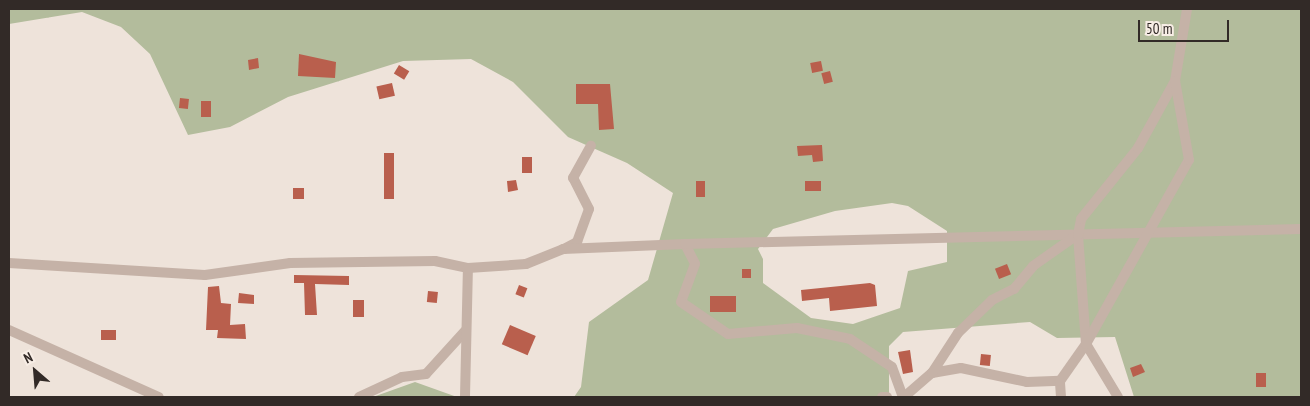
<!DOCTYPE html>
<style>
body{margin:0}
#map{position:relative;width:1310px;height:406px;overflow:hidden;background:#eee3da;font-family:"PT Sans Narrow",sans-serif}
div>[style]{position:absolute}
.green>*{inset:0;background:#b3bc9c}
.building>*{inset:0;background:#b95f4d;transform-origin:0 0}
.minor>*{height:10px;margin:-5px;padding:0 5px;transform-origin:5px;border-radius:5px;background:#c5b2a7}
span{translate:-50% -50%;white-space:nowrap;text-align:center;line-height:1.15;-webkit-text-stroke:4px #f7ede5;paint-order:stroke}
.frame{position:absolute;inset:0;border:10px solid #322a27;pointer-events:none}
.north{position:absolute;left:10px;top:346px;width:50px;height:50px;-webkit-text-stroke:4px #f7ede5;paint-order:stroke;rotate:333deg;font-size:14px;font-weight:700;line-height:20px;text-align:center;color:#322a27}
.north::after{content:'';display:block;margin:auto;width:18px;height:22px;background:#322a27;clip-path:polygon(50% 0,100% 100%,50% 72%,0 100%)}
.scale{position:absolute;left:1138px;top:20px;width:91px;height:22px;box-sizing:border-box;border:2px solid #322a27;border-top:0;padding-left:6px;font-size:15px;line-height:18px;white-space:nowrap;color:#322a27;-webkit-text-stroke:4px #f7ede5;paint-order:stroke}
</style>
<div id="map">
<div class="green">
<div style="clip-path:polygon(evenodd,9px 9px,1301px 9px,1301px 397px,1134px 397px,1115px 337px,1057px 338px,1030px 322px,903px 332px,889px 346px,889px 397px,574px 397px,581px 387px,589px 322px,648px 280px,673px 193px,627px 163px,568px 137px,513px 82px,471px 59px,403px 61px,288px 97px,230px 127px,188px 135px,150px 54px,121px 27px,82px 12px,9px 24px,9px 9px,892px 203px,908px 206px,947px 231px,947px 262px,908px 271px,900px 308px,853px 324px,811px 318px,763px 283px,763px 259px,758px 249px,773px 229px,835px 211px,892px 203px)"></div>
<div style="clip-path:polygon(415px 382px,457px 397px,373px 397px)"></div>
</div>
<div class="building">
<div style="clip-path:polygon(299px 54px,336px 62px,335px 78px,298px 76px)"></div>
<div style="clip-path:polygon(258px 58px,259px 68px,249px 70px,248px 60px)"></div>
<div style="left:821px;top:61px;width:10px;height:11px;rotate:79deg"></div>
<div style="left:399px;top:65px;width:12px;height:10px;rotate:31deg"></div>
<div style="left:830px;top:71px;width:11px;height:9px;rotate:75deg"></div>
<div style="left:392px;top:83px;width:13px;height:16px;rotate:77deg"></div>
<div style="clip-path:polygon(576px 84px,610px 84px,614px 129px,599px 130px,598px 104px,576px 104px)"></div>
<div style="left:180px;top:98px;width:9px;height:10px;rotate:6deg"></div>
<div style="left:201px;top:101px;width:10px;height:16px"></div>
<div style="clip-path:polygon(822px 145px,823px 161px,813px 162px,812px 155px,798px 156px,797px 146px)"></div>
<div style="left:384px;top:153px;width:10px;height:46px"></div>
<div style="left:532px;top:157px;width:16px;height:10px;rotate:90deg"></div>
<div style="clip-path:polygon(516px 180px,518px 190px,508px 192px,507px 181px)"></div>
<div style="left:696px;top:181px;width:9px;height:16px"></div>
<div style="left:805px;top:181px;width:16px;height:10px"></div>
<div style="left:293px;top:188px;width:11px;height:11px"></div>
<div style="left:1007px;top:264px;width:11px;height:13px;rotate:68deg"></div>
<div style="left:742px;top:269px;width:9px;height:9px"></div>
<div style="clip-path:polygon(294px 275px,349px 276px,349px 285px,315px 284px,317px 315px,305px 315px,304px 283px,294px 283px)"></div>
<div style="clip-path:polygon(870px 283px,875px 285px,877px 306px,830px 311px,829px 298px,802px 301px,801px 290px)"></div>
<div style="left:519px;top:285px;width:9px;height:10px;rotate:21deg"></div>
<div style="clip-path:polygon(219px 286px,221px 303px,231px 304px,230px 325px,245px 324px,246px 339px,217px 338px,218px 330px,206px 330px,208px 287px)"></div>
<div style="left:428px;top:291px;width:10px;height:11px;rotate:6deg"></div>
<div style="clip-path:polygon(239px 293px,254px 295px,254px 304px,238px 303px)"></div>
<div style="left:736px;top:296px;width:16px;height:26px;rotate:90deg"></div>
<div style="left:353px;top:300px;width:11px;height:17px"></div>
<div style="left:510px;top:325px;width:28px;height:21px;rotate:23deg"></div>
<div style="left:101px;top:330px;width:15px;height:10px"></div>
<div style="clip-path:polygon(910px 350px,913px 372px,903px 374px,898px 352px)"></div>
<div style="left:981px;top:354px;width:10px;height:11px;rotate:6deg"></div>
<div style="clip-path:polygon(1141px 364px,1145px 372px,1133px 377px,1130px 368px)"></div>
<div style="left:1256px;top:373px;width:10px;height:14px"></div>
</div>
<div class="minor">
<div style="left:685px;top:244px;width:22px;rotate:63deg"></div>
<div style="left:695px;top:264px;width:40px;rotate:110.2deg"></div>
<div style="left:681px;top:302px;width:57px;rotate:34.2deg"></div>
<div style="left:728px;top:334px;width:69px;rotate:-5deg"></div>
<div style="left:797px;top:328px;width:54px;rotate:11.7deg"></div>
<div style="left:850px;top:339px;width:50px;rotate:33.7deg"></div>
<div style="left:892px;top:367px;width:32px;rotate:70deg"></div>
<div style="left:564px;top:249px;width:15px;rotate:-28deg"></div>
<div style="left:577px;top:242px;width:35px;rotate:-70deg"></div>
<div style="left:589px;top:209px;width:35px;rotate:-117deg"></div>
<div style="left:573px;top:178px;width:37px;rotate:-61deg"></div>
<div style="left:9px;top:263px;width:196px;rotate:3.5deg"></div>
<div style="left:205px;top:275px;width:86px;rotate:-8deg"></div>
<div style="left:290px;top:263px;width:145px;rotate:-0.8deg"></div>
<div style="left:435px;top:261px;width:34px;rotate:12deg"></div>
<div style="left:468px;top:268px;width:58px;rotate:-3.9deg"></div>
<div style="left:526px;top:264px;width:40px;rotate:-22deg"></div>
<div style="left:563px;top:249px;width:122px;rotate:-2.3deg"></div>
<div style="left:685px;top:244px;width:616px;rotate:-1.39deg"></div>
<div style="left:9px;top:330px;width:164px;rotate:24.1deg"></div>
<div style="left:932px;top:373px;width:29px;rotate:-10deg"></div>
<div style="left:961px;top:368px;width:67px;rotate:12deg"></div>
<div style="left:1027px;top:382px;width:33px;rotate:-2deg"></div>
<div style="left:359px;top:397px;width:47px;rotate:-24.9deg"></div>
<div style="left:402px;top:377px;width:24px;rotate:-7deg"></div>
<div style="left:426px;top:374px;width:58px;rotate:-47.8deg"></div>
<div style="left:465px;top:397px;width:129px;rotate:-88.7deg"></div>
<div style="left:882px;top:397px;width:5px"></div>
<div style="left:904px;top:397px;width:37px;rotate:-41deg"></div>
<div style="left:932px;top:373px;width:48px;rotate:-57deg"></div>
<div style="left:958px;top:333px;width:47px;rotate:-44.1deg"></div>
<div style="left:992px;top:300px;width:25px;rotate:-27deg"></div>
<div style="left:1014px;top:289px;width:30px;rotate:-50deg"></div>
<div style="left:1033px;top:266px;width:54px;rotate:-35.2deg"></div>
<div style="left:1061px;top:397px;width:16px;rotate:-94deg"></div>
<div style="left:1060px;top:381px;width:45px;rotate:-54.9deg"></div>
<div style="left:1086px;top:344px;width:109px;rotate:-94.2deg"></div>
<div style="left:1078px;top:235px;width:16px;rotate:-79deg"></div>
<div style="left:1081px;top:219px;width:91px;rotate:-51.2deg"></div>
<div style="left:1138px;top:148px;width:77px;rotate:-61.1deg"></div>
<div style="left:1175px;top:81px;width:73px;rotate:-80.5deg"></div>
<div style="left:1118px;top:397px;width:62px;rotate:-121.1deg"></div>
<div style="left:1086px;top:344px;width:211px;rotate:-60.8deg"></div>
<div style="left:1189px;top:160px;width:80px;rotate:-100deg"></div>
</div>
<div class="frame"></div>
<div class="north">N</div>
<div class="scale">50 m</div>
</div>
